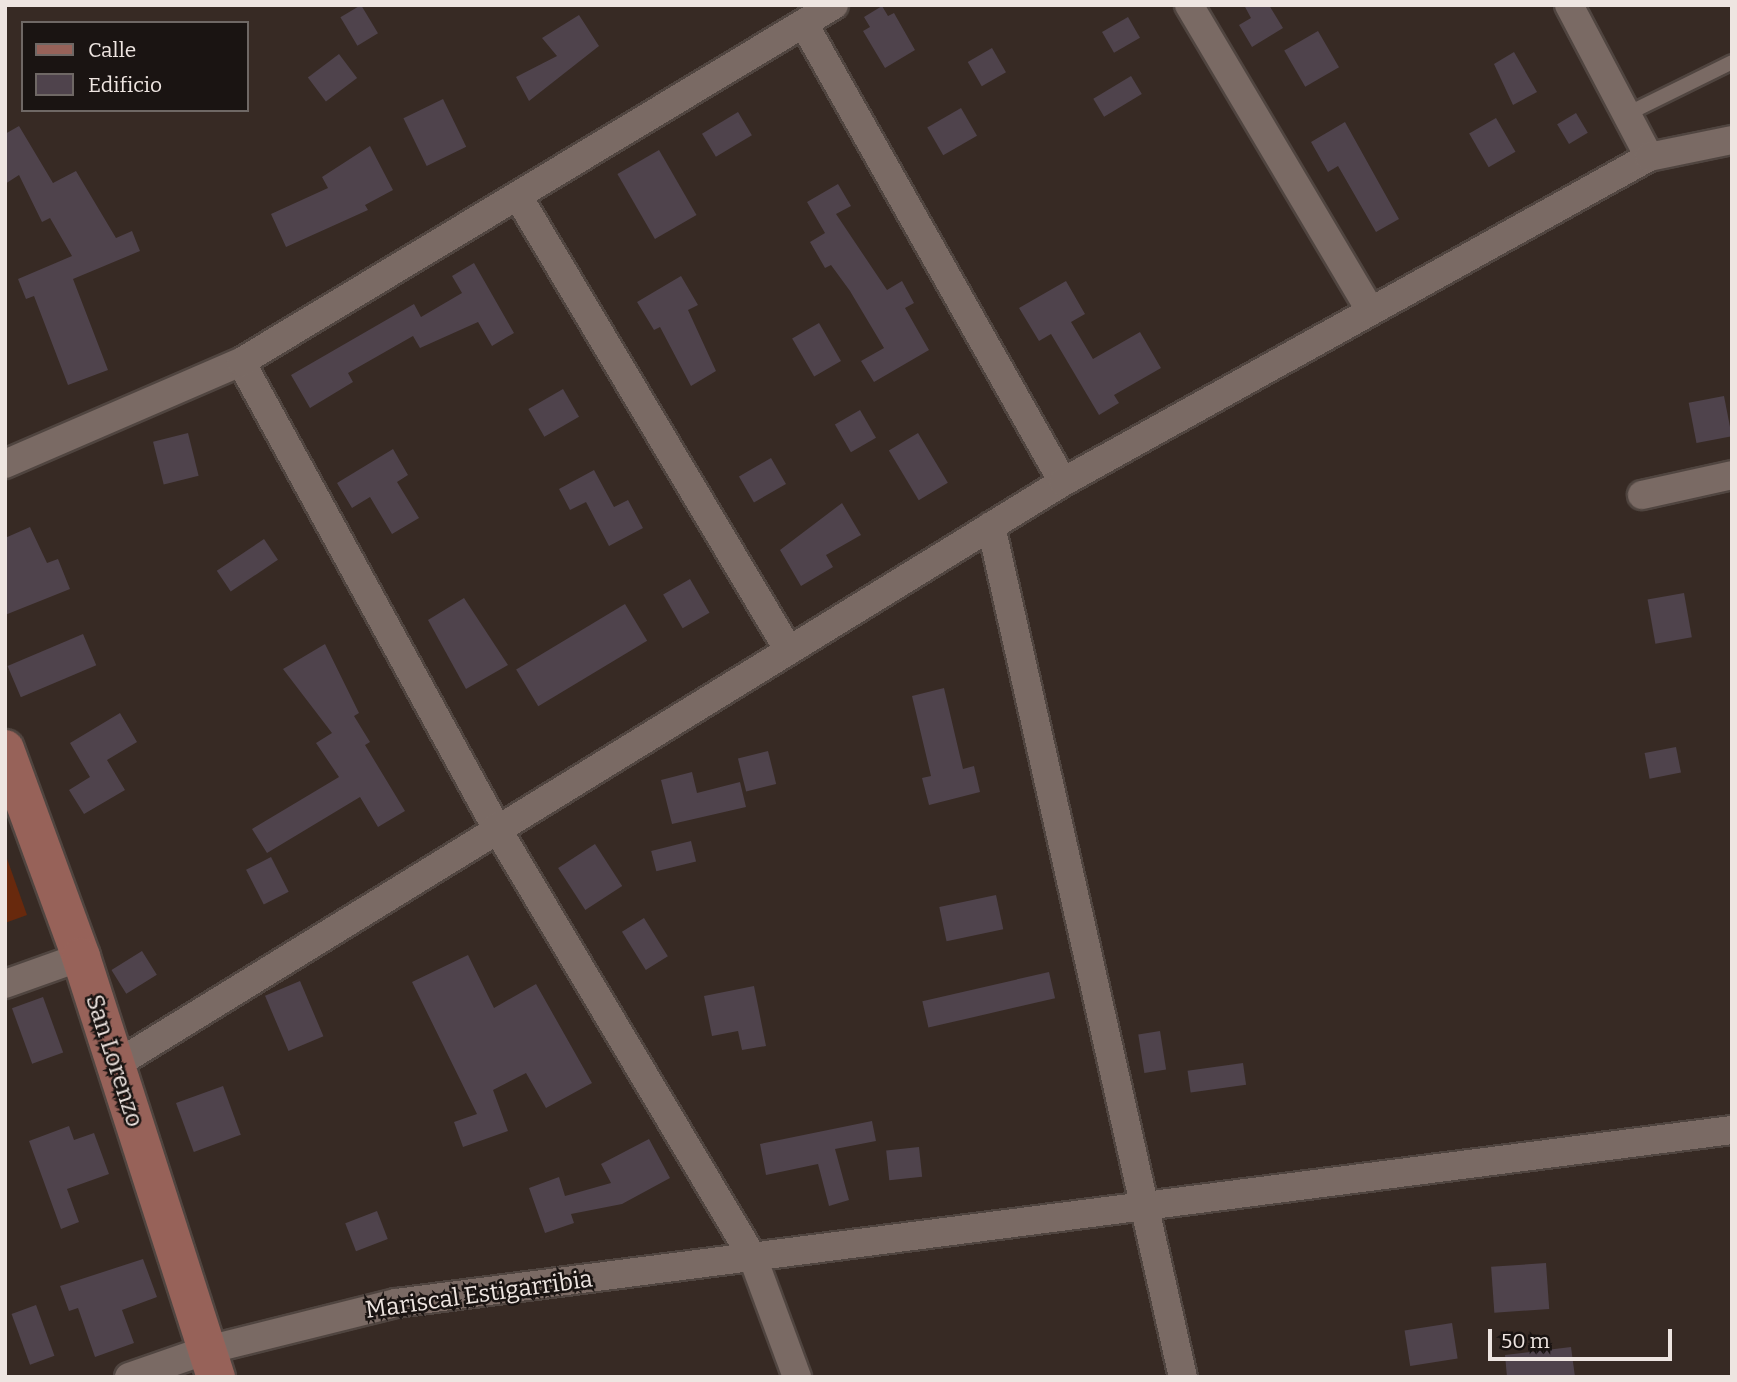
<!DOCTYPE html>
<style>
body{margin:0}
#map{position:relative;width:1737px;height:1382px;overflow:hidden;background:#372a24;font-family:Bitter,serif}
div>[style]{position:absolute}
.green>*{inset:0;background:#68290d}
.building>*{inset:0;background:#4f434c;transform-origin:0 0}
.roads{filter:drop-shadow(2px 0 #504540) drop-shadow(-2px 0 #504540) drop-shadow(0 2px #504540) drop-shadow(0 -2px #504540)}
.lane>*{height:14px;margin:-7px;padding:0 7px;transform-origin:7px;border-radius:7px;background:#7a6a64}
.street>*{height:28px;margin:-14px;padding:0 14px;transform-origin:14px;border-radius:14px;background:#7a6a64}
.secondary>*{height:38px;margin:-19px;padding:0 19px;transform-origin:19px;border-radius:19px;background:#976259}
span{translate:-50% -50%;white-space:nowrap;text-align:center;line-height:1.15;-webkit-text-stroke:5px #1a1412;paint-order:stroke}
.street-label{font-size:24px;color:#eee5e1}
.frame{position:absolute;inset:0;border:7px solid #eee5e1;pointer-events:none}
.legend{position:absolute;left:21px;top:21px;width:228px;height:91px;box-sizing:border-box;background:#1a1412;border:2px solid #6f6865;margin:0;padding:9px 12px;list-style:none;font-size:21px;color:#eee5e1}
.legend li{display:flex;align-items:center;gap:14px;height:35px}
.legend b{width:35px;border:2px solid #6f6865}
.scale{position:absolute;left:1488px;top:1329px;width:184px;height:32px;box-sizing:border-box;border:4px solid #eee5e1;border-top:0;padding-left:9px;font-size:21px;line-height:24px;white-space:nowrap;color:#eee5e1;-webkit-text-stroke:5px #1a1412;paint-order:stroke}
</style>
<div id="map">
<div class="green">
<div style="clip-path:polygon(5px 853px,27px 915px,5px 923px)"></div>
</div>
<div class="building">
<div style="left:361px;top:5px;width:33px;height:24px;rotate:59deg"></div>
<div style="clip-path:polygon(1244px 5px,1269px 5px,1283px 28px,1252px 47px,1239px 25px,1251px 18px)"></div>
<div style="clip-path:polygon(882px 6px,888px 16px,894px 13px,915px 50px,885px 68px,863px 31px,870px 27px,864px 17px)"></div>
<div style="clip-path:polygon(579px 15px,599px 46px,529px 101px,516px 77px,557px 56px,542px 38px)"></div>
<div style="left:1128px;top:17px;width:24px;height:30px;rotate:60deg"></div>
<div style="left:1318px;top:31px;width:42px;height:39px;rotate:60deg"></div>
<div style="left:992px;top:48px;width:28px;height:28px;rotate:60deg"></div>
<div style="clip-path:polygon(1514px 52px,1537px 92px,1513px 105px,1494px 64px)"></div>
<div style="left:339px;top:54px;width:30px;height:39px;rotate:53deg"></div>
<div style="left:1131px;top:76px;width:21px;height:44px;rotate:59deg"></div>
<div style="left:443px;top:99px;width:53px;height:44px;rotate:64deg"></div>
<div style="left:961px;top:108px;width:32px;height:39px;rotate:60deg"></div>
<div style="left:738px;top:112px;width:27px;height:42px;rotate:59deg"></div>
<div style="left:1576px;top:113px;width:23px;height:22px;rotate:59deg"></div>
<div style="left:1496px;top:118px;width:39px;height:31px;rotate:60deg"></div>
<div style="clip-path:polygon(1345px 122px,1399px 219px,1376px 232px,1338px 166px,1328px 172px,1311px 142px)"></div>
<div style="clip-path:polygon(19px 126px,53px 183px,76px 171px,116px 238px,132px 231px,140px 251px,73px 279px,108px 370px,68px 385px,34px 296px,26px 299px,18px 279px,72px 256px,50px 218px,42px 222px,19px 175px,5px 184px,5px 134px)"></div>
<div style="clip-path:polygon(370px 146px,393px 190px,365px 205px,368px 210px,286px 247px,271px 214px,328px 188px,322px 177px)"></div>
<div style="left:659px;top:150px;width:75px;height:48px;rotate:60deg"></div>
<div style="clip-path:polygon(838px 184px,851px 206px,836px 214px,887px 290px,902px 281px,914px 303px,905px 308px,929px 350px,874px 382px,861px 361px,884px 348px,850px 291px,831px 265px,825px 268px,810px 242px,825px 233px,807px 202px)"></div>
<div style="clip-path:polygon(474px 263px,514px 333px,492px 346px,478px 322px,420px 348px,413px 336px,348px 373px,353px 382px,310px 408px,291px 375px,414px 304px,421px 317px,462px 293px,452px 276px)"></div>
<div style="clip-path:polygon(681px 276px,698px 305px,688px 310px,716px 371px,691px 386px,660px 327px,654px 330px,637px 302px)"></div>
<div style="clip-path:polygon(1066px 281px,1085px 314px,1071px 322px,1093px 359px,1140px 332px,1161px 368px,1114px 395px,1119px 403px,1099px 415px,1051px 334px,1039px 341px,1019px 308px)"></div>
<div style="left:819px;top:323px;width:44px;height:31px;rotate:60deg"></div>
<div style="left:563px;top:389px;width:32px;height:40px;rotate:60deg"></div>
<div style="left:1724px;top:396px;width:41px;height:36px;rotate:79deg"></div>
<div style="left:860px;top:410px;width:32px;height:29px;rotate:60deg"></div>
<div style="left:188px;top:433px;width:44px;height:36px;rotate:76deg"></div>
<div style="left:918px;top:433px;width:58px;height:34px;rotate:59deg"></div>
<div style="clip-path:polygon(393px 449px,408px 475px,397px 482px,419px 518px,392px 534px,370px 497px,352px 508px,337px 483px)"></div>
<div style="left:771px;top:458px;width:30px;height:37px;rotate:60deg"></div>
<div style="clip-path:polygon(594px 470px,614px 507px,628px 500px,643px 528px,609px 546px,586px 502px,570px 510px,559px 489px)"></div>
<div style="clip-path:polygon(842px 503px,861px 535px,826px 555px,833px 567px,801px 586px,780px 550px)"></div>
<div style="clip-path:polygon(30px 527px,47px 563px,58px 559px,70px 589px,5px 615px,5px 538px)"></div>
<div style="left:264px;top:539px;width:25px;height:57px;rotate:56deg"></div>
<div style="left:690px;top:579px;width:39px;height:31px;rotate:60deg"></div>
<div style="left:1684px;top:593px;width:45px;height:37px;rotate:80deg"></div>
<div style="clip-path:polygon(464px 598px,508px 665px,466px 689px,428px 620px)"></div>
<div style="left:625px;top:604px;width:43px;height:127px;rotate:59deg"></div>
<div style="left:83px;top:634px;width:34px;height:82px;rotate:67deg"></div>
<div style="clip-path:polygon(325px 644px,359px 713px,354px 716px,370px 742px,365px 745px,405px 811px,378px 827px,360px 797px,267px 853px,252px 829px,339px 777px,316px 743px,332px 733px,283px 669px)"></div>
<div style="clip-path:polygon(944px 688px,963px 769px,974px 766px,980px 792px,929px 805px,922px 778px,931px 776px,912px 696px)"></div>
<div style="clip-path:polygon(120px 713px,137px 742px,107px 760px,125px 790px,84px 814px,69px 790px,90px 777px,70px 743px)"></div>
<div style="left:1676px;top:747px;width:26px;height:32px;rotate:79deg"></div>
<div style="left:768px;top:751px;width:34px;height:31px;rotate:76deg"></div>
<div style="clip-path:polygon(692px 772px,697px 793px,740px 782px,746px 807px,672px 824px,661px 780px)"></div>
<div style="left:691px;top:841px;width:21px;height:41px;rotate:76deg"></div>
<div style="left:595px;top:844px;width:50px;height:44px;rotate:57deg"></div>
<div style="left:271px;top:857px;width:39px;height:28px;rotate:63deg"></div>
<div style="left:996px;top:895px;width:35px;height:58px;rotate:78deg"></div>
<div style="left:644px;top:918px;width:45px;height:26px;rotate:58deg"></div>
<div style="left:142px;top:951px;width:28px;height:36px;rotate:58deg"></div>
<div style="clip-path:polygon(468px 955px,494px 1008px,536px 984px,592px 1083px,546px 1108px,526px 1073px,493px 1090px,508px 1131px,463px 1147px,454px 1122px,477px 1114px,412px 982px)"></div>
<div style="left:1049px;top:972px;width:27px;height:130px;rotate:77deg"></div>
<div style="left:300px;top:981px;width:60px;height:38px;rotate:67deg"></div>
<div style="clip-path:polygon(754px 986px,766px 1046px,742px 1050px,738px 1031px,712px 1036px,704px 996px)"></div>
<div style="left:43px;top:997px;width:59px;height:33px;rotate:70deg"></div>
<div style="left:1160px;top:1031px;width:39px;height:22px;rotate:81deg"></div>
<div style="left:1243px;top:1063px;width:22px;height:56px;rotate:82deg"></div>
<div style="left:223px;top:1086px;width:52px;height:50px;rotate:70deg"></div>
<div style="clip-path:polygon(872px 1121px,876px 1141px,835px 1149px,849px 1200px,829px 1206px,818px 1164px,766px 1175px,760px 1144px)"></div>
<div style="clip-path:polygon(69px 1126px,74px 1140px,94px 1133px,109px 1174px,67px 1189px,79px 1222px,61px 1229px,29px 1141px)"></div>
<div style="clip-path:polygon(649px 1139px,670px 1178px,622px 1204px,571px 1214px,574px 1223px,545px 1233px,529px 1188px,559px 1177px,565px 1196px,611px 1183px,601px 1164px)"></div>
<div style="left:919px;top:1147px;width:30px;height:33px;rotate:84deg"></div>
<div style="left:377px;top:1211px;width:30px;height:34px;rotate:69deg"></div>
<div style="clip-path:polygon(143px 1259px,157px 1297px,122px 1310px,134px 1343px,95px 1357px,78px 1308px,69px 1311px,60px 1286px)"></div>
<div style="left:1546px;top:1263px;width:46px;height:55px;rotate:86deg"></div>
<div style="left:36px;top:1305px;width:54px;height:26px;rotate:70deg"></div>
<div style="left:1452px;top:1323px;width:36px;height:48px;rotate:81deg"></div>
<div style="clip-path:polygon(1571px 1347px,1575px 1377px,1507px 1377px,1505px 1355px)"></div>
</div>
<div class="roads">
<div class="lane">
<div style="left:1627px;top:114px;width:117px;rotate:-26.3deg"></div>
</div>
<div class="street">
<div style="left:1189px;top:5px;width:355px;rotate:59.3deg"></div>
<div style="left:1569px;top:5px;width:172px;rotate:62.2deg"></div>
<div style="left:804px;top:24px;width:526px;rotate:60.51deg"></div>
<div style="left:519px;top:198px;width:525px;rotate:59.19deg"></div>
<div style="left:241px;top:362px;width:530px;rotate:61.26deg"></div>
<div style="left:496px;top:827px;width:502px;rotate:59.19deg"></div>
<div style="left:753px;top:1258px;width:127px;rotate:69.7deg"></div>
<div style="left:5px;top:464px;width:257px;rotate:-23.4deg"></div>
<div style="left:241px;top:362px;width:692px;rotate:-31.05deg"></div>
<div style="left:1642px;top:495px;width:92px;rotate:-12.5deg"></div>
<div style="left:991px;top:526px;width:872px;rotate:77.29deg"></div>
<div style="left:5px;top:984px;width:81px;rotate:-19.6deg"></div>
<div style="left:115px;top:1065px;width:1113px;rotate:-31.59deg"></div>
<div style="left:1063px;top:482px;width:670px;rotate:-29.01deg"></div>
<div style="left:1649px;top:157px;width:85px;rotate:-11.6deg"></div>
<div style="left:129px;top:1377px;width:83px;rotate:-19.1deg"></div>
<div style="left:207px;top:1350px;width:195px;rotate:-14deg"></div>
<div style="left:396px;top:1303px;width:1347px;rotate:-7.38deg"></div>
</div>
<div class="secondary">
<div style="left:5px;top:749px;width:221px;rotate:69.9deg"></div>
<div style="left:81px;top:957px;width:441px;rotate:72.2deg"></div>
</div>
</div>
<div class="street-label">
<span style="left:114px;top:1061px;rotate:72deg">San Lorenzo</span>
<span style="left:479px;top:1295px;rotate:-8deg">Mariscal Estigarribia</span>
</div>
<div class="frame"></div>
<ul class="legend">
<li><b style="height:9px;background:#976259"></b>Calle</li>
<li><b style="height:19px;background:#4f434c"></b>Edificio</li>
</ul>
<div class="scale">50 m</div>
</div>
